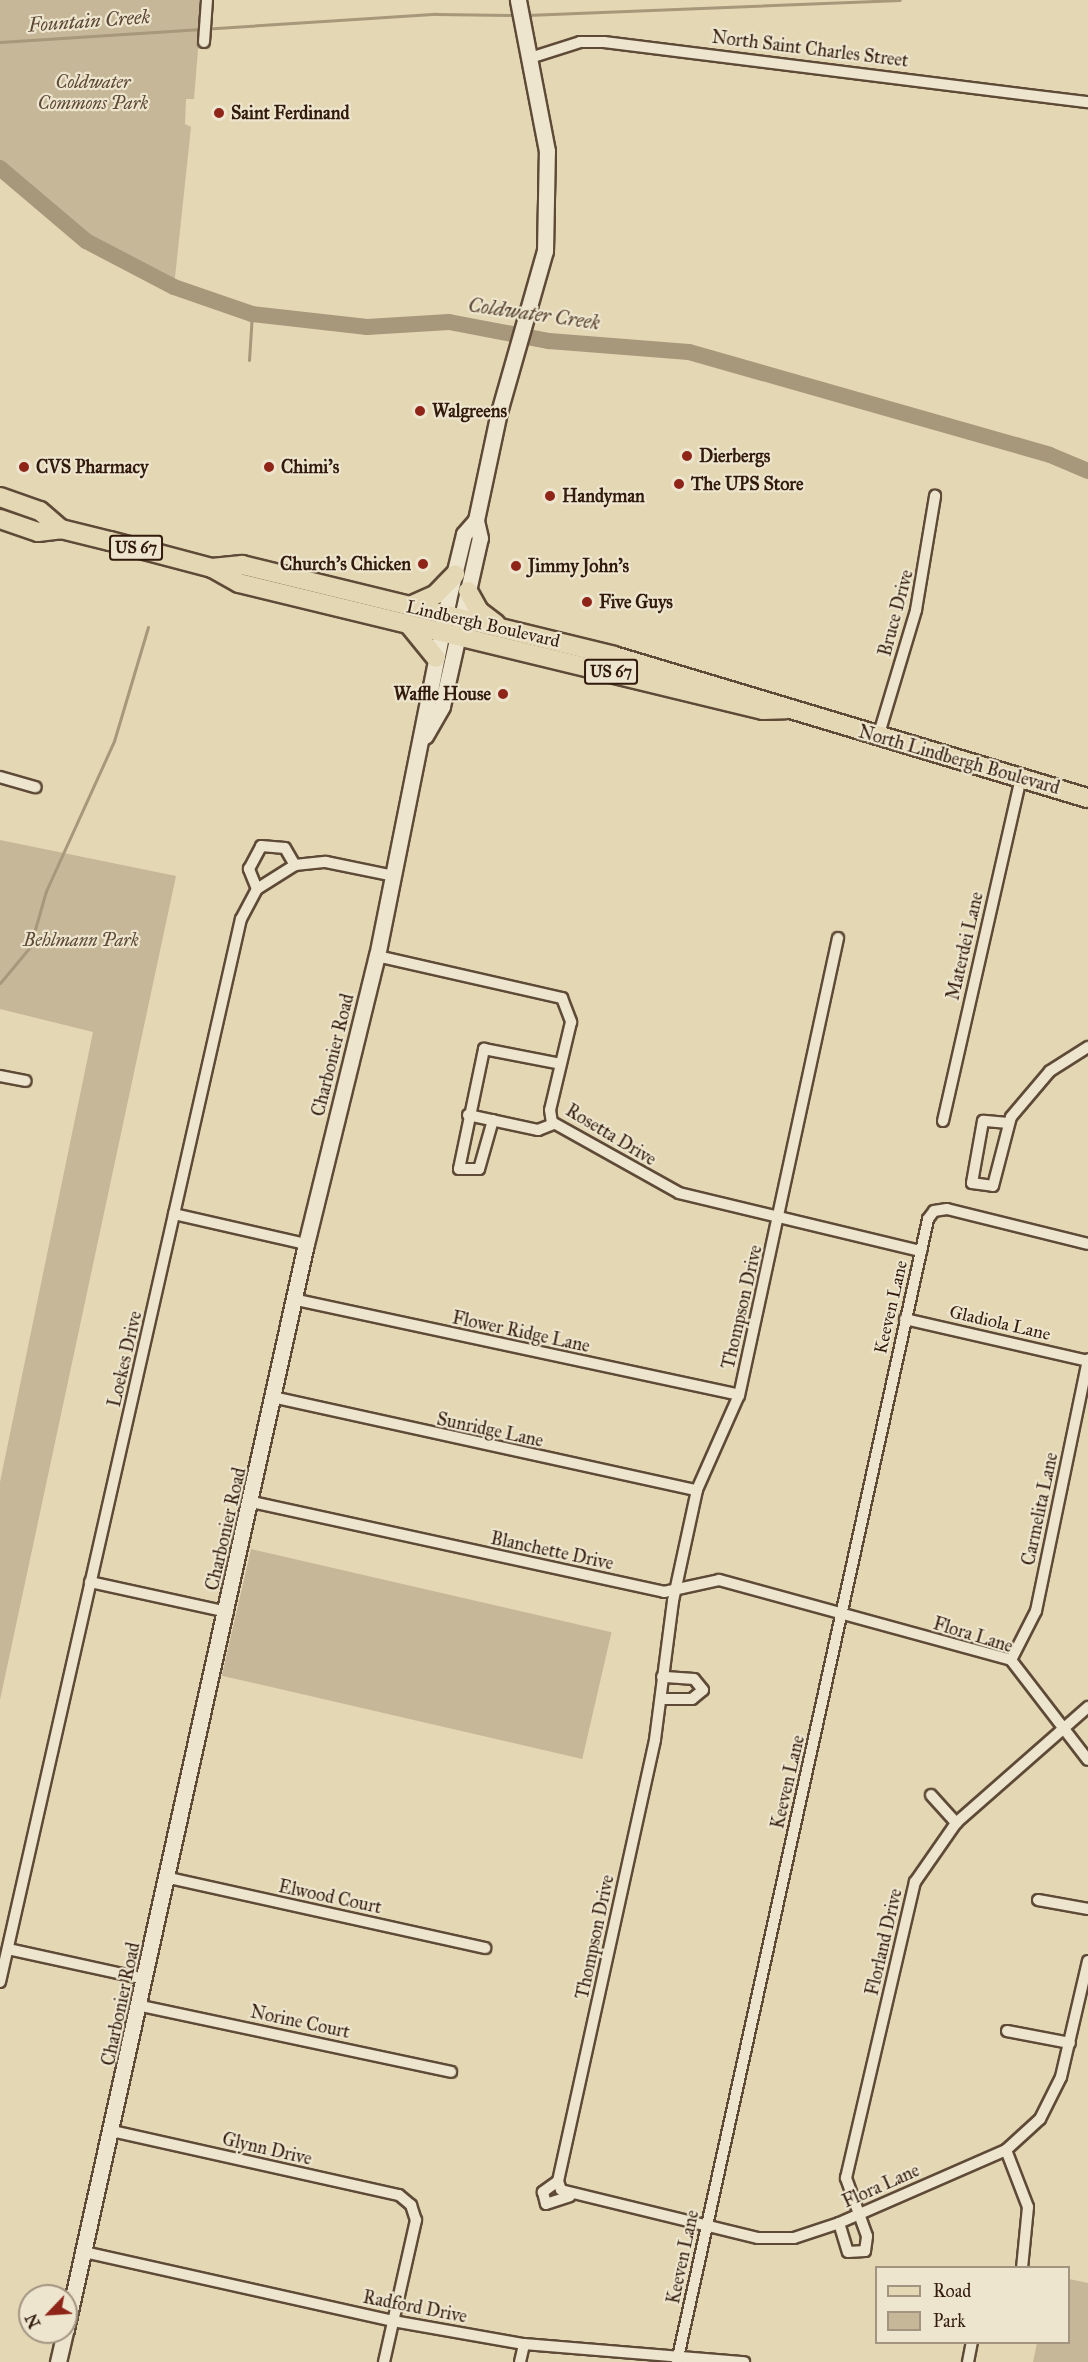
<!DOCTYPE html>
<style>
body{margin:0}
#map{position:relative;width:1088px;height:2362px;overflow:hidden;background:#e4d7b4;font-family:"IM FELL Great Primer",serif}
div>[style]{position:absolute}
.green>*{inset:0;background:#c6b798;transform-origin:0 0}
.stream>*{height:3px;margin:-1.5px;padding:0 1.5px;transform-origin:1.5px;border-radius:1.5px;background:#a7977b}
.river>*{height:16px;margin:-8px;padding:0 8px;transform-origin:8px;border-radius:8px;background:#a7977b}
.roads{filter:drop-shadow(2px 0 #5e4a37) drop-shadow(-2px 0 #5e4a37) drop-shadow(0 2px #5e4a37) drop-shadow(0 -2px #5e4a37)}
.street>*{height:10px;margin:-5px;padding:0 5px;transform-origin:5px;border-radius:5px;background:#ede5ce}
.secondary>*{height:15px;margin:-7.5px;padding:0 7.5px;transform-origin:7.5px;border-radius:7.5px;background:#ede5ce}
.primary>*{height:18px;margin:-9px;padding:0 9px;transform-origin:9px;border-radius:9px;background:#e4d7b4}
.dots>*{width:16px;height:16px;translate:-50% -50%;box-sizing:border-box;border:3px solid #ede5ce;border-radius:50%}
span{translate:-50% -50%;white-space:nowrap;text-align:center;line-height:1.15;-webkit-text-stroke:4.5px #ede5ce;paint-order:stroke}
.shield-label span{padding:2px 4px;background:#ede5ce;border:2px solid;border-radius:4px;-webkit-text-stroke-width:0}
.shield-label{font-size:16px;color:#321b0d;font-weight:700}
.street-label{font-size:18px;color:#321b0d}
.park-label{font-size:18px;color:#5e4a37;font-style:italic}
.poi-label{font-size:18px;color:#321b0d;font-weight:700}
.left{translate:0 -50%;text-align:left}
.right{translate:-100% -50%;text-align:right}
.water-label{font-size:20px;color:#5b4634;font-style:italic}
.legend{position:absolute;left:875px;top:2266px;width:195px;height:78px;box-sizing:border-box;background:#ede5ce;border:2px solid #a29481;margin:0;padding:8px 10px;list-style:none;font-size:18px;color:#321b0d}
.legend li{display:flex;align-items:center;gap:12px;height:30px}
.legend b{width:30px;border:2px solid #a29481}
.north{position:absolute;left:18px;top:2284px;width:60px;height:60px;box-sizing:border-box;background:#ede5ce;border:2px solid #a29481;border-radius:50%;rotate:245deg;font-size:16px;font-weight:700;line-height:24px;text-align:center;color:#321b0d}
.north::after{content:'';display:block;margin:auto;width:21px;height:27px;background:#8f2418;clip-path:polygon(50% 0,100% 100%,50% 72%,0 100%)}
</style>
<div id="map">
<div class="green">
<div style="clip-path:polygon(0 0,202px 0,194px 99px,186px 99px,185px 124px,191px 127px,174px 287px,86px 241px,0 168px)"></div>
<div style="clip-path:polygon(0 840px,176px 876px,0 1700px,0 1482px,93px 1032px,0 1009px)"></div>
<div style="left:251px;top:1549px;width:370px;height:130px;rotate:13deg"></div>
<div style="clip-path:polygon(1069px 2279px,1088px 2283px,1088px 2362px,1033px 2362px,1037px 2343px,1068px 2342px)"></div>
</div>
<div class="stream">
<div style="left:527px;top:15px;width:373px;rotate:-2.3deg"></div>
<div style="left:0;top:42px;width:437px;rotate:-3.7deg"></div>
<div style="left:436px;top:14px;width:78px;rotate:0.7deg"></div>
<div style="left:249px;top:360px;width:46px;rotate:-86.3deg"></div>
<div style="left:0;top:983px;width:47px;rotate:-50.2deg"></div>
<div style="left:30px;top:947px;width:58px;rotate:-74.1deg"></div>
<div style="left:46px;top:891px;width:165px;rotate:-65.6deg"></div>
<div style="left:114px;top:741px;width:119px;rotate:-73.4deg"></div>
</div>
<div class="river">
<div style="left:0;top:168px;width:113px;rotate:40.3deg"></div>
<div style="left:86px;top:241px;width:99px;rotate:27.6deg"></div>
<div style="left:174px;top:287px;width:83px;rotate:19.1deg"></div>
<div style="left:252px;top:314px;width:116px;rotate:6.4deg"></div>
<div style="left:367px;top:327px;width:82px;rotate:-3.5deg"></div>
<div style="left:449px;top:322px;width:102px;rotate:10.8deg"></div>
<div style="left:549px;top:341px;width:140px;rotate:4.5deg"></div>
<div style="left:689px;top:352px;width:375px;rotate:15.9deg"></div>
<div style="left:1050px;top:455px;width:41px;rotate:22.8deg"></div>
</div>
<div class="roads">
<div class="street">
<div style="left:204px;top:42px;width:42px;rotate:-85.9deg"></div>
<div style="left:530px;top:58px;width:52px;rotate:-17.7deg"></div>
<div style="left:580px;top:42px;width:24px"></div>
<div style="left:604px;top:42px;width:488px;rotate:7.1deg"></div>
<div style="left:878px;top:737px;width:133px;rotate:-73.3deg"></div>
<div style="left:916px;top:610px;width:116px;rotate:-80.5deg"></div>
<div style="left:0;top:777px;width:37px;rotate:16deg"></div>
<div style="left:257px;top:889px;width:22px;rotate:-112deg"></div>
<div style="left:249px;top:869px;width:26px;rotate:-62deg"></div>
<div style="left:261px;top:846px;width:24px;rotate:5deg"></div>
<div style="left:285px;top:848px;width:20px;rotate:60deg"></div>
<div style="left:838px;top:938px;width:468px;rotate:102.2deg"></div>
<div style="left:739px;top:1395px;width:104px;rotate:113.9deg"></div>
<div style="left:697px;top:1490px;width:114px;rotate:102.2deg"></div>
<div style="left:673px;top:1601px;width:140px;rotate:97.4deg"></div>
<div style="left:655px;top:1740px;width:452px;rotate:102.4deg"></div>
<div style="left:558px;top:2181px;width:9px;rotate:72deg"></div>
<div style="left:561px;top:2190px;width:203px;rotate:13.7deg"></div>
<div style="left:758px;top:2238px;width:36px"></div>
<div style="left:794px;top:2238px;width:47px;rotate:-18.4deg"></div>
<div style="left:839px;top:2223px;width:182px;rotate:-23.6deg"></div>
<div style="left:1006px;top:2150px;width:46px;rotate:-42.4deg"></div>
<div style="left:1040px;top:2119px;width:47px;rotate:-63.4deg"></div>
<div style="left:1061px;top:2077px;width:119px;rotate:-76.9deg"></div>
<div style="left:377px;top:956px;width:190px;rotate:12.8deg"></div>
<div style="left:562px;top:998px;width:26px;rotate:69deg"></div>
<div style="left:571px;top:1022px;width:90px;rotate:103.4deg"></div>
<div style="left:550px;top:1110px;width:12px;rotate:81deg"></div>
<div style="left:552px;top:1122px;width:145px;rotate:29.2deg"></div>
<div style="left:679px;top:1193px;width:249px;rotate:13.5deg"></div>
<div style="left:0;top:1076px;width:26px;rotate:11deg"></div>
<div style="left:468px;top:1115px;width:72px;rotate:12.1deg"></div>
<div style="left:538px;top:1130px;width:17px;rotate:-21deg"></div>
<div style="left:493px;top:1120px;width:51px;rotate:105.9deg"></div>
<div style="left:479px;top:1169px;width:20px;rotate:180deg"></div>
<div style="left:459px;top:1169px;width:123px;rotate:-78.2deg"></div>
<div style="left:484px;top:1049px;width:78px;rotate:11deg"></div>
<div style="left:943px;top:1121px;width:352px;rotate:-77.2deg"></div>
<div style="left:1008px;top:1123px;width:25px;rotate:-175deg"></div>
<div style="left:983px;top:1121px;width:63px;rotate:100.1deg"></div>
<div style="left:972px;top:1183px;width:21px;rotate:8deg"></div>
<div style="left:993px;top:1186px;width:71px;rotate:-75.4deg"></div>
<div style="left:1011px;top:1117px;width:60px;rotate:-49.7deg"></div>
<div style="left:1050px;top:1071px;width:45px;rotate:-32.3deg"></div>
<div style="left:174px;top:1214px;width:135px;rotate:12.8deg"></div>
<div style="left:297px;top:1300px;width:452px;rotate:12.1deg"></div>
<div style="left:905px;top:1319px;width:188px;rotate:12.9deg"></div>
<div style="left:277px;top:1398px;width:430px;rotate:12.4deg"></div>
<div style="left:252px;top:1502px;width:422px;rotate:12.3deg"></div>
<div style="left:664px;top:1592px;width:56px;rotate:-12.3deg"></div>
<div style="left:719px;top:1580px;width:303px;rotate:15.3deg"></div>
<div style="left:1011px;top:1660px;width:126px;rotate:52.4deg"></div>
<div style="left:90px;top:1582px;width:141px;rotate:12.3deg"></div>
<div style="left:1011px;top:1660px;width:55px;rotate:-63deg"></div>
<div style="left:1036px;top:1611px;width:257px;rotate:-78.3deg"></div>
<div style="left:661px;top:1699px;width:31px"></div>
<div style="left:692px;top:1699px;width:14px;rotate:-39deg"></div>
<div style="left:703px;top:1690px;width:14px;rotate:-129deg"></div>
<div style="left:694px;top:1679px;width:32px;rotate:-176deg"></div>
<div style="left:931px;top:1795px;width:38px;rotate:48deg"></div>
<div style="left:169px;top:1878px;width:324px;rotate:12.5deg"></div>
<div style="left:1038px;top:1900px;width:51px;rotate:10.2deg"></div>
<div style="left:8px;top:1949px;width:141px;rotate:12.3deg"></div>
<div style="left:0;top:1982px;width:1090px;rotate:-77.23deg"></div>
<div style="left:241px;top:919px;width:34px;rotate:-62deg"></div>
<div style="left:257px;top:889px;width:45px;rotate:-32.3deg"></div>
<div style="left:295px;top:865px;width:31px;rotate:-6deg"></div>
<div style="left:326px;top:862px;width:69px;rotate:11.6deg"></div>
<div style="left:141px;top:2006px;width:317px;rotate:12deg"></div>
<div style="left:1007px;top:2031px;width:64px;rotate:10.8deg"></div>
<div style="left:112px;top:2131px;width:294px;rotate:12.6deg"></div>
<div style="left:399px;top:2195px;width:16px;rotate:40deg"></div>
<div style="left:411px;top:2205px;width:16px;rotate:72deg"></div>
<div style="left:416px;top:2220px;width:146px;rotate:102.7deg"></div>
<div style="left:1006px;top:2150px;width:61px;rotate:68.9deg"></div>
<div style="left:1028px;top:2207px;width:61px;rotate:95.6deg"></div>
<div style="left:558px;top:2181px;width:19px;rotate:144deg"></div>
<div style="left:543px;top:2192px;width:12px;rotate:76deg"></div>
<div style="left:546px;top:2204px;width:25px;rotate:-18deg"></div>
<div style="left:839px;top:2223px;width:30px;rotate:73deg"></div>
<div style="left:848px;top:2252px;width:17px;rotate:-3deg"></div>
<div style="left:865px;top:2251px;width:15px;rotate:-82deg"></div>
<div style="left:867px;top:2236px;width:62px;rotate:-109.9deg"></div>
<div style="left:846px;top:2178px;width:304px;rotate:-76.9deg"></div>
<div style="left:915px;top:1882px;width:72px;rotate:-55.2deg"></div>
<div style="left:956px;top:1823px;width:176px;rotate:-41.3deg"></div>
<div style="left:84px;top:2252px;width:317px;rotate:12.6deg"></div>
<div style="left:393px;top:2321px;width:133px;rotate:10deg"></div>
<div style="left:524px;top:2344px;width:221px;rotate:4.7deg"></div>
<div style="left:520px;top:2362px;width:18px;rotate:-77deg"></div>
<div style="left:677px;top:2362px;width:1170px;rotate:-77.61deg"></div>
<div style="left:928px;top:1219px;width:10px;rotate:-53deg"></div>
<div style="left:934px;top:1211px;width:13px;rotate:-9deg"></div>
<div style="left:947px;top:1209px;width:145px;rotate:13.9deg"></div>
<div style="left:968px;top:2362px;width:20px;rotate:-79deg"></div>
</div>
<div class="secondary">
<div style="left:425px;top:736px;width:34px;rotate:-60deg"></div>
<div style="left:442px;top:706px;width:172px;rotate:-77.3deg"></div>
<div style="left:480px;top:538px;width:18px;rotate:-103deg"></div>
<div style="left:476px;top:520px;width:110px;rotate:-78deg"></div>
<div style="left:499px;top:412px;width:167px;rotate:-74.1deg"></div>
<div style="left:545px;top:251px;width:100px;rotate:-88.9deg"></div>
<div style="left:547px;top:151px;width:154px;rotate:-100.9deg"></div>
<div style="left:66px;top:2329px;width:1111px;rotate:-77.53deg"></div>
<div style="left:306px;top:1244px;width:297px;rotate:-76.2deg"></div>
<div style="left:377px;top:956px;width:363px;rotate:-78.7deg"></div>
<div style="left:448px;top:600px;width:68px;rotate:-76.4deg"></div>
<div style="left:464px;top:534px;width:18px;rotate:-49deg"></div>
<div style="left:58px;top:2362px;width:31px;rotate:-77deg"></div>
</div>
<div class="primary">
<div style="left:0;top:497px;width:42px;rotate:19.3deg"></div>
<div style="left:40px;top:511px;width:28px;rotate:41deg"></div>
<div style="left:0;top:519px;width:40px;rotate:18.9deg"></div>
<div style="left:38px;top:532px;width:23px;rotate:-7deg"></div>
<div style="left:61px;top:529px;width:50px;rotate:13.8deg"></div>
<div style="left:110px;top:541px;width:106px;rotate:14.8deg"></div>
<div style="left:212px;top:568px;width:31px;rotate:29deg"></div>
<div style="left:239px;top:583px;width:539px;rotate:13.62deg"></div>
<div style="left:763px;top:710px;width:23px;rotate:-2deg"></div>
<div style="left:212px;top:568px;width:30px;rotate:-6deg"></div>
<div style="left:242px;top:565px;width:383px;rotate:13.7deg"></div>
<div style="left:614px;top:656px;width:495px;rotate:16.7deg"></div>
<div style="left:468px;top:591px;width:23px;rotate:61deg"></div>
<div style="left:479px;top:611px;width:21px;rotate:37deg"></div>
<div style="left:410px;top:606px;width:27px;rotate:-24deg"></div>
<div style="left:435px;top:595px;width:29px;rotate:-46deg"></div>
<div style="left:410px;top:626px;width:41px;rotate:50.9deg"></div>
</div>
</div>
<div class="dots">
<div style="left:219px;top:113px;background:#8f2418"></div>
<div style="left:420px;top:411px;background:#8f2418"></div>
<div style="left:687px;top:456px;background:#8f2418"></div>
<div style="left:24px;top:467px;background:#8f2418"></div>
<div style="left:269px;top:467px;background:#8f2418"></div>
<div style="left:679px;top:484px;background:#8f2418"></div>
<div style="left:550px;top:496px;background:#8f2418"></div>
<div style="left:423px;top:564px;background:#8f2418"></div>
<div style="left:516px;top:566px;background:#8f2418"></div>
<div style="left:587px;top:602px;background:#8f2418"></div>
<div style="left:503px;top:694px;background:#8f2418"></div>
</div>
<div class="shield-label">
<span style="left:136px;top:548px">US 67</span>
<span style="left:611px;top:672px">US 67</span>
</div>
<div class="street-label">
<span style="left:810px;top:49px;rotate:7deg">North Saint Charles Street</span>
<span style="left:896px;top:613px;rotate:-75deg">Bruce Drive</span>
<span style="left:483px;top:624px;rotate:13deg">Lindbergh Boulevard</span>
<span style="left:959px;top:760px;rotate:16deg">North Lindbergh Boulevard</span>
<span style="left:965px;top:946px;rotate:-77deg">Materdei Lane</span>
<span style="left:333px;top:1055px;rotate:-76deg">Charbonier Road</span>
<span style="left:611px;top:1135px;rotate:31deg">Rosetta Drive</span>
<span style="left:742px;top:1307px;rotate:-77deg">Thompson Drive</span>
<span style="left:891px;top:1307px;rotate:-77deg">Keeven Lane</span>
<span style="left:1000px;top:1323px;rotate:13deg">Gladiola Lane</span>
<span style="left:521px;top:1332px;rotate:12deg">Flower Ridge Lane</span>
<span style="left:125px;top:1359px;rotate:-77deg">Loekes Drive</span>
<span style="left:490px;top:1430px;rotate:12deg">Sunridge Lane</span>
<span style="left:1040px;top:1509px;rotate:-78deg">Carmelita Lane</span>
<span style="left:226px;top:1529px;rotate:-77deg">Charbonier Road</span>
<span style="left:552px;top:1551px;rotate:12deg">Blanchette Drive</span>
<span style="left:973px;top:1635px;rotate:17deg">Flora Lane</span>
<span style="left:788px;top:1782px;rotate:-77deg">Keeven Lane</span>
<span style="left:330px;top:1897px;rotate:12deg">Elwood Court</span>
<span style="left:595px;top:1937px;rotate:-78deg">Thompson Drive</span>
<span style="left:884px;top:1942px;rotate:-77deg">Florland Drive</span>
<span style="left:121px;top:2004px;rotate:-78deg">Charbonier Road</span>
<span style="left:300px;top:2022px;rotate:12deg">Norine Court</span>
<span style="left:267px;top:2149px;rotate:13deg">Glynn Drive</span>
<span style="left:881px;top:2186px;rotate:-24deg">Flora Lane</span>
<span style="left:683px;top:2257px;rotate:-78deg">Keeven Lane</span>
<span style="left:415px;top:2307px;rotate:11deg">Radford Drive</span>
</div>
<div class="park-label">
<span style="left:93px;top:93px">Coldwater<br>Commons Park</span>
<span style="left:81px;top:940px">Behlmann Park</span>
</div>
<div class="poi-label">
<span class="left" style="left:231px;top:113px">Saint Ferdinand</span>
<span class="left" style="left:432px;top:411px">Walgreens</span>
<span class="left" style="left:699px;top:456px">Dierbergs</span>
<span class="left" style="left:36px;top:467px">CVS Pharmacy</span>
<span class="left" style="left:281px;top:467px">Chimi's</span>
<span class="left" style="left:691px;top:484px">The UPS Store</span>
<span class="left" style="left:562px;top:496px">Handyman</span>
<span class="right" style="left:411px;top:564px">Church's Chicken</span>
<span class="left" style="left:528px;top:566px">Jimmy John's</span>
<span class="left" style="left:599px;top:602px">Five Guys</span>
<span class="right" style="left:491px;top:694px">Waffle House</span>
</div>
<div class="water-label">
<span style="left:89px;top:21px;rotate:-4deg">Fountain Creek</span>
<span style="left:534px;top:314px;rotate:8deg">Coldwater Creek</span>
</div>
<ul class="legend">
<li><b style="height:8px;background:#e4d7b4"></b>Road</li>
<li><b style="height:16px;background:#c6b798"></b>Park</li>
</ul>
<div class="north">N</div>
</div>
